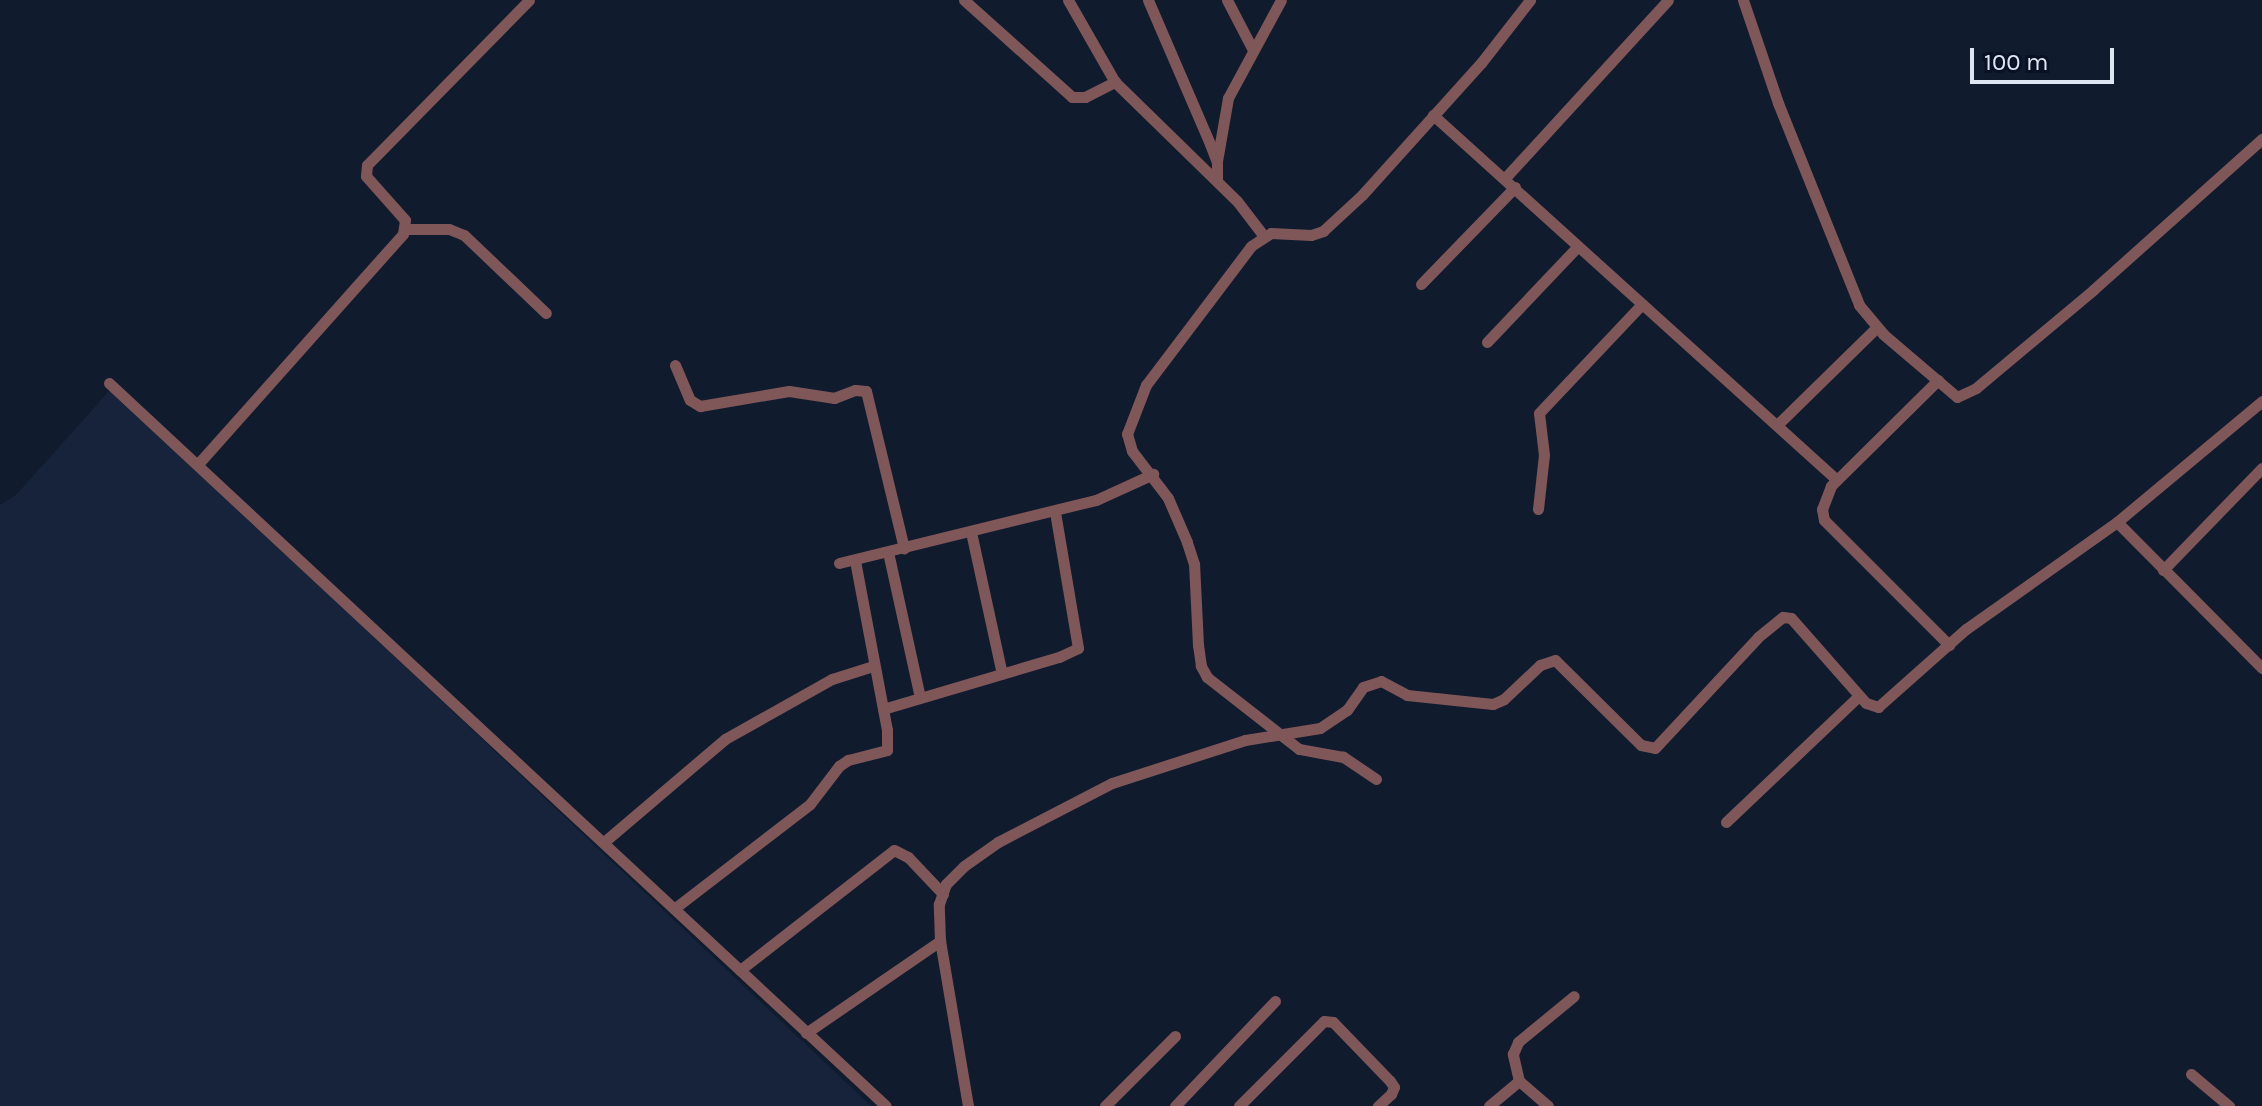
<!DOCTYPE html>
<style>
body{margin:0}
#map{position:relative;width:2262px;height:1106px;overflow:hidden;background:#111b2e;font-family:Karla,sans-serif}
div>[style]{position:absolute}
.built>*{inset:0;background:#16233b}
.minor>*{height:11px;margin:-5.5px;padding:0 5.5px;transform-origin:5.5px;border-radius:5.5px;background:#7f5759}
span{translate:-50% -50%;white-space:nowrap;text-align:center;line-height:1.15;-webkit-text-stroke:6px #091224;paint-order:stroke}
.scale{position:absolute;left:1970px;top:48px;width:144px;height:36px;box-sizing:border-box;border:4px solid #dfe6f3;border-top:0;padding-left:10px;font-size:24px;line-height:28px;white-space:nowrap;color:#dfe6f3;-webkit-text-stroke:6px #091224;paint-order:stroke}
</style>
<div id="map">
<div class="built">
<div style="clip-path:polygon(111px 389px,871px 1106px,0 1106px,0 505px,16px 495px)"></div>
</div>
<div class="minor">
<div style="left:964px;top:0;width:145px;rotate:41.9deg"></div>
<div style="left:1072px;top:97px;width:13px"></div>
<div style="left:1085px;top:97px;width:34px;rotate:-27deg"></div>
<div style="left:1068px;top:0;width:95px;rotate:60.2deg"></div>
<div style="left:1115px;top:82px;width:170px;rotate:44.3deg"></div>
<div style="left:1237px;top:201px;width:43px;rotate:52.6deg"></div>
<div style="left:1148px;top:0;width:157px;rotate:66.7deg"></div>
<div style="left:1210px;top:144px;width:19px;rotate:69deg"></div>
<div style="left:1217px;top:162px;width:19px;rotate:90deg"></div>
<div style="left:1227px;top:0;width:56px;rotate:62.5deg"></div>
<div style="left:1743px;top:0;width:109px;rotate:71.2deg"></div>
<div style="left:1778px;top:103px;width:218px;rotate:68.1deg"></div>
<div style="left:1859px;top:305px;width:38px;rotate:50deg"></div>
<div style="left:1883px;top:334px;width:97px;rotate:40.4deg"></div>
<div style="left:1957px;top:397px;width:21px;rotate:-25deg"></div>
<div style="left:1976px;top:388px;width:153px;rotate:-39.9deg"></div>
<div style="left:2093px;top:290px;width:227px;rotate:-41.8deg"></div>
<div style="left:1433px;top:115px;width:544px;rotate:42.1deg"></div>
<div style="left:1217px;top:161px;width:64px;rotate:-80.1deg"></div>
<div style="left:1228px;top:98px;width:111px;rotate:-61.6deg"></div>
<div style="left:1505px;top:178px;width:241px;rotate:-47.5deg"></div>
<div style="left:406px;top:229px;width:43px"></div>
<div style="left:449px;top:229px;width:16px;rotate:22deg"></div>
<div style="left:464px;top:235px;width:113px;rotate:43.6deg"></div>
<div style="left:1421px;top:284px;width:135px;rotate:-45.9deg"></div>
<div style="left:1487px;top:342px;width:132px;rotate:-46.5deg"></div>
<div style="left:675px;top:365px;width:38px;rotate:67deg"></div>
<div style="left:690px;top:400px;width:12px;rotate:31deg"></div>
<div style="left:700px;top:406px;width:90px;rotate:-9.6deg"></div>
<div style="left:789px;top:391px;width:46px;rotate:8.8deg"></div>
<div style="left:834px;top:398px;width:22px;rotate:-21deg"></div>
<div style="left:855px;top:390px;width:11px;rotate:5deg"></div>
<div style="left:866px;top:391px;width:162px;rotate:76.4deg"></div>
<div style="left:1938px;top:380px;width:151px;rotate:135.3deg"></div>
<div style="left:1831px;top:486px;width:25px;rotate:111deg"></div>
<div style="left:1822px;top:509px;width:11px;rotate:80deg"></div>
<div style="left:1824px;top:520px;width:177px;rotate:45deg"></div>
<div style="left:109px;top:383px;width:1061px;rotate:42.94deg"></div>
<div style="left:1777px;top:425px;width:139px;rotate:-44.4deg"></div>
<div style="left:198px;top:464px;width:308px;rotate:-48.3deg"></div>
<div style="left:403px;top:234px;width:14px;rotate:-82deg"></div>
<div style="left:405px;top:220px;width:59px;rotate:-131.6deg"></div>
<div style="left:366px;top:176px;width:11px;rotate:-85deg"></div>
<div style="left:367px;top:165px;width:231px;rotate:-45.5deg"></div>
<div style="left:1538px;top:509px;width:54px;rotate:-83.7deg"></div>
<div style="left:1544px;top:455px;width:42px;rotate:-96.8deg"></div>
<div style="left:1539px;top:413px;width:150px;rotate:-46.6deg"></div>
<div style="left:2117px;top:522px;width:206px;rotate:45.2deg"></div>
<div style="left:971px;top:532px;width:145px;rotate:77.7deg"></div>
<div style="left:888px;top:552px;width:149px;rotate:77.6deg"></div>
<div style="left:839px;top:563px;width:265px;rotate:-13.8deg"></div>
<div style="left:1096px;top:500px;width:63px;rotate:-24.5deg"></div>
<div style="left:2163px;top:570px;width:142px;rotate:-45.9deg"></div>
<div style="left:883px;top:709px;width:184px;rotate:-16.5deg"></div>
<div style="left:1059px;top:657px;width:21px;rotate:-25deg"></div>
<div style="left:1078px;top:648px;width:138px;rotate:-99.6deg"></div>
<div style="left:1376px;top:779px;width:40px;rotate:-146deg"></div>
<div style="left:1343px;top:757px;width:45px;rotate:-169.7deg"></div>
<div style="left:1299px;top:749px;width:117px;rotate:-142deg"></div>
<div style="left:1207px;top:677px;width:13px;rotate:-119deg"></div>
<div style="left:1201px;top:666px;width:21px;rotate:-98deg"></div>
<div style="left:1198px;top:645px;width:81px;rotate:-92.8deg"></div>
<div style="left:1194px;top:564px;width:23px;rotate:-108deg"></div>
<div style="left:1187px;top:542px;width:48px;rotate:-113.4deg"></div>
<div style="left:1168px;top:498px;width:59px;rotate:-127.5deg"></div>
<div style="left:1132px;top:451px;width:18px;rotate:-106deg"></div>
<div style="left:1127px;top:434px;width:53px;rotate:-68.8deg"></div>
<div style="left:1146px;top:385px;width:174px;rotate:-52.9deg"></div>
<div style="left:1251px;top:246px;width:24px;rotate:-33deg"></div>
<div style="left:1271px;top:233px;width:40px;rotate:2.9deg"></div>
<div style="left:1311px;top:235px;width:13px;rotate:-18deg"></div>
<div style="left:1323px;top:231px;width:53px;rotate:-42.7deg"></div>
<div style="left:1362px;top:195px;width:178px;rotate:-48deg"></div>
<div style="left:1481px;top:63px;width:80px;rotate:-52.1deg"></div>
<div style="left:1726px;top:822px;width:183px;rotate:-43.5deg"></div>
<div style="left:604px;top:842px;width:159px;rotate:-40.4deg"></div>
<div style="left:725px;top:739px;width:123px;rotate:-29.3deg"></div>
<div style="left:832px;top:679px;width:43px;rotate:-17.6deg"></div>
<div style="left:675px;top:908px;width:170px;rotate:-37.6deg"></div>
<div style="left:810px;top:804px;width:48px;rotate:-52.7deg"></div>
<div style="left:839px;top:766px;width:11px;rotate:-34deg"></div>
<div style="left:848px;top:760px;width:40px;rotate:-14.4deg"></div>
<div style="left:887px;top:750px;width:20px;rotate:-90deg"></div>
<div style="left:887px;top:730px;width:173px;rotate:-100.7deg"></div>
<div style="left:740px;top:970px;width:195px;rotate:-37.9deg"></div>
<div style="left:894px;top:850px;width:16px;rotate:27deg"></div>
<div style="left:908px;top:857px;width:51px;rotate:46.6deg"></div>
<div style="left:806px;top:1033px;width:163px;rotate:-34.5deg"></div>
<div style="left:2191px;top:1074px;width:50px;rotate:40.1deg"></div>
<div style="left:968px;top:1106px;width:167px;rotate:-99.6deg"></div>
<div style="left:940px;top:941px;width:37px;rotate:-92deg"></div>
<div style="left:939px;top:904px;width:21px;rotate:-71deg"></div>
<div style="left:946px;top:884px;width:25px;rotate:-45deg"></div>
<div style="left:964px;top:866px;width:42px;rotate:-35.2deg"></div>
<div style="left:998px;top:842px;width:128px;rotate:-27.4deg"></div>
<div style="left:1112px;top:783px;width:140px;rotate:-17.9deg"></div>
<div style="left:1245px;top:740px;width:76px;rotate:-9.1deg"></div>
<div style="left:1320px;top:728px;width:32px;rotate:-34deg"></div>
<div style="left:1347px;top:710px;width:28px;rotate:-55deg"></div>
<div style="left:1363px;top:687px;width:19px;rotate:-18deg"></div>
<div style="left:1381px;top:681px;width:30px;rotate:28deg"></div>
<div style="left:1407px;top:695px;width:86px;rotate:6deg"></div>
<div style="left:1493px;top:704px;width:12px;rotate:-24deg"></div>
<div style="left:1504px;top:699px;width:50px;rotate:-43.4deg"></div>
<div style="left:1540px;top:665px;width:16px;rotate:-18deg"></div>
<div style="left:1555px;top:660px;width:121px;rotate:44.7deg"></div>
<div style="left:1641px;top:745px;width:14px;rotate:12deg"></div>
<div style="left:1655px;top:748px;width:151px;rotate:-47.1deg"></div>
<div style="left:1758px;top:637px;width:32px;rotate:-39deg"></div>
<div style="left:1783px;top:617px;width:8px;rotate:7deg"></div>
<div style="left:1791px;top:618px;width:113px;rotate:48.6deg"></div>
<div style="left:1866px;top:703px;width:13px;rotate:18deg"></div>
<div style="left:1878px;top:707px;width:118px;rotate:-41.6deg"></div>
<div style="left:1966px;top:629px;width:185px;rotate:-35.3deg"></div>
<div style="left:2117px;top:522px;width:189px;rotate:-39.8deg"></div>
<div style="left:1105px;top:1106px;width:99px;rotate:-45deg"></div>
<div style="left:1175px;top:1106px;width:145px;rotate:-46.4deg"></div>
<div style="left:1239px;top:1106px;width:120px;rotate:-45deg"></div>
<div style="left:1324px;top:1021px;width:9px;rotate:6deg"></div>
<div style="left:1333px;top:1022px;width:82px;rotate:46deg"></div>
<div style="left:1390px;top:1081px;width:7px;rotate:56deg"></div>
<div style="left:1394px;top:1087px;width:8px;rotate:113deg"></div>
<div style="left:1391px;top:1094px;width:18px;rotate:137deg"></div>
<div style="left:1489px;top:1106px;width:39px;rotate:-40deg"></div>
<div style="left:1548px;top:1106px;width:38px;rotate:-139deg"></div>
<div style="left:1519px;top:1081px;width:28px;rotate:-103deg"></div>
<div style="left:1513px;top:1054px;width:13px;rotate:-67deg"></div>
<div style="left:1518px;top:1042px;width:72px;rotate:-39.4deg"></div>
</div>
<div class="scale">100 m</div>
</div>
